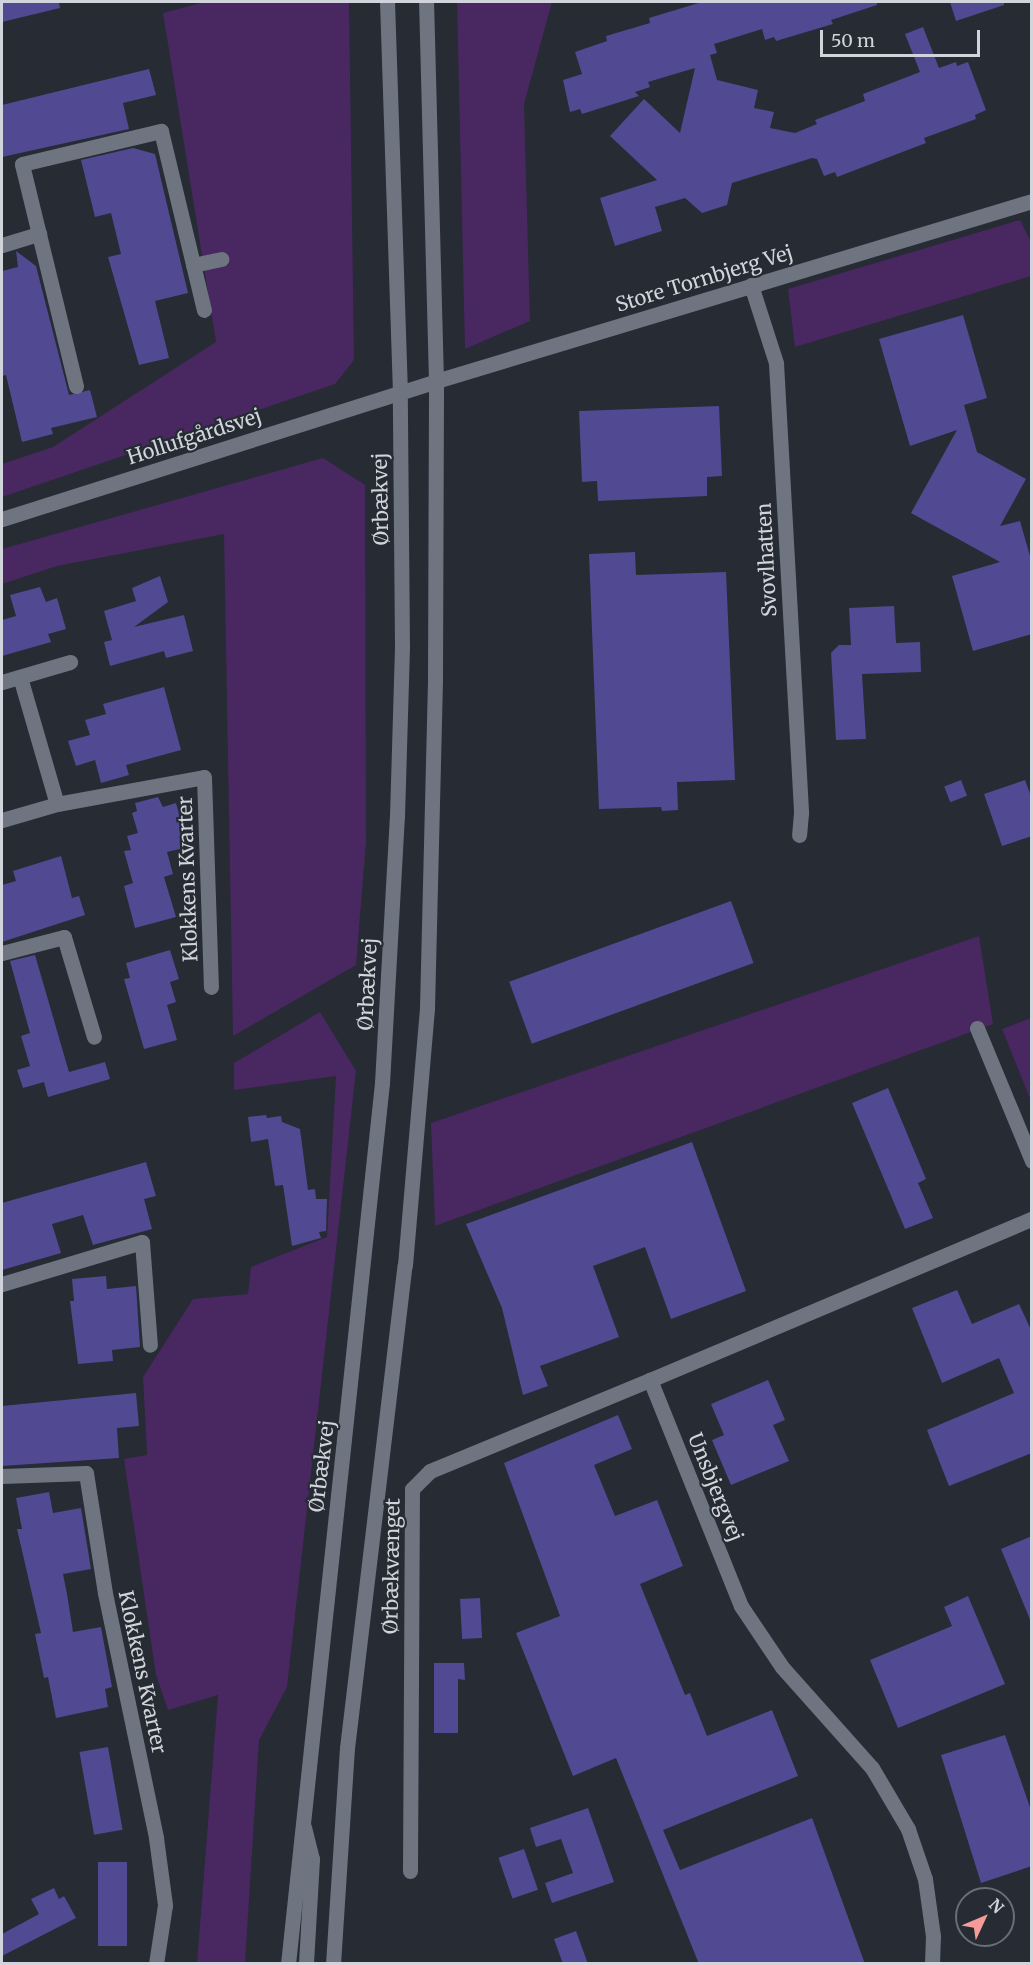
<!DOCTYPE html>
<meta charset="utf-8">
<style>
body{margin:0}
#map{position:relative;width:1033px;height:1965px;overflow:hidden;background:#262b34;font-family:Merriweather,serif}
div>[style]{position:absolute}
.green>*{inset:0;background:#492761}
.building>*{inset:0;background:#514991;transform-origin:0 0}
.minor>*{height:15px;margin:-7.5px;padding:0 7.5px;transform-origin:7.5px;border-radius:7.5px;background:#6f7580}
.tertiary>*{height:15px;margin:-7.5px;padding:0 7.5px;transform-origin:7.5px;border-radius:7.5px;background:#6f7580}
.secondary>*{height:15px;margin:-7.5px;padding:0 7.5px;transform-origin:7.5px;border-radius:7.5px;background:#6f7580}
span{translate:-50% -50%;white-space:nowrap;text-align:center;line-height:1.15;-webkit-text-stroke:4.5px #262b34;paint-order:stroke}
.street-label{font-size:20px;color:#d1d4da}
.frame{position:absolute;inset:0;border:3px solid #d1d4da;pointer-events:none}
.north{position:absolute;left:955px;top:1887px;width:60px;height:60px;box-sizing:border-box;background:#262b34;border:2px solid #6a6f76;border-radius:50%;rotate:46deg;font-size:16px;font-weight:700;line-height:24px;text-align:center;color:#d1d4da}
.north::after{content:'';display:block;margin:auto;width:21px;height:27px;background:#f59b99;clip-path:polygon(50% 0,100% 100%,50% 72%,0 100%)}
.scale{position:absolute;left:820px;top:30px;width:160px;height:27px;box-sizing:border-box;border:3px solid #d1d4da;border-top:0;padding-left:8px;font-size:18px;line-height:21px;white-space:nowrap;color:#d1d4da;-webkit-text-stroke:4px #262b34;paint-order:stroke}
</style>
<div id="map">
<div class="green">
<div style="clip-path:polygon(205px 2px,349px 2px,354px 360px,335px 384px,2px 497px,2px 464px,53px 447px,216px 342px,163px 13px)"></div>
<div style="clip-path:polygon(457px 2px,552px 2px,524px 104px,530px 321px,465px 349px)"></div>
<div style="clip-path:polygon(1020px 220px,1031px 242px,1031px 276px,795px 347px,788px 289px)"></div>
<div style="clip-path:polygon(323px 458px,365px 485px,366px 842px,356px 965px,233px 1036px,224px 534px,57px 566px,2px 584px,2px 549px)"></div>
<div style="clip-path:polygon(979px 936px,993px 1024px,435px 1226px,431px 1123px)"></div>
<div style="clip-path:polygon(320px 1012px,356px 1071px,287px 1687px,259px 1740px,245px 1963px,197px 1963px,218px 1695px,168px 1710px,156px 1675px,124px 1459px,147px 1455px,143px 1377px,193px 1299px,248px 1294px,251px 1267px,327px 1237px,336px 1076px,234px 1090px,234px 1063px)"></div>
<div style="clip-path:polygon(1031px 1018px,1031px 1101px,1002px 1029px)"></div>
</div>
<div class="building">
<div style="clip-path:polygon(2px 2px,59px 2px,60px 8px,2px 22px)"></div>
<div style="clip-path:polygon(702px 2px,877px 2px,877px 5px,831px 20px,833px 24px,776px 41px,774px 37px,765px 40px,762px 29px,714px 44px,717px 53px,710px 55px,717px 80px,758px 90px,754px 108px,774px 112px,770px 128px,795px 133px,817px 124px,815px 120px,865px 101px,863px 94px,920px 72px,905px 34px,923px 27px,939px 68px,956px 62px,957px 66px,968px 62px,986px 110px,975px 115px,976px 119px,924px 138px,926px 143px,837px 177px,835px 172px,824px 176px,817px 159px,812px 158px,732px 183px,727px 205px,702px 213px,685px 198px,655px 207px,662px 231px,615px 246px,600px 198px,657px 180px,610px 136px,644px 99px,680px 133px,695px 68px,648px 82px,650px 87px,635px 92px,639px 96px,582px 114px,580px 109px,570px 112px,563px 80px,582px 74px,575px 52px,607px 41px,606px 36px,650px 23px,649px 18px)"></div>
<div style="clip-path:polygon(950px 2px,1004px 2px,1004px 5px,956px 21px)"></div>
<div style="clip-path:polygon(149px 69px,156px 95px,123px 103px,129px 129px,2px 157px,2px 105px)"></div>
<div style="clip-path:polygon(133px 148px,155px 154px,188px 293px,155px 301px,169px 358px,139px 365px,108px 257px,121px 254px,111px 213px,95px 217px,81px 160px)"></div>
<div style="clip-path:polygon(16px 251px,36px 266px,69px 395px,90px 390px,97px 417px,51px 428px,53px 434px,22px 442px,6px 375px,2px 376px,2px 271px,18px 267px)"></div>
<div style="clip-path:polygon(963px 315px,987px 398px,964px 405px,977px 452px,1026px 479px,1000px 526px,1020px 521px,1032px 563px,1032px 634px,973px 651px,952px 576px,1000px 562px,911px 513px,957px 430px,910px 446px,879px 339px)"></div>
<div style="clip-path:polygon(719px 406px,722px 476px,707px 477px,707px 496px,598px 501px,597px 481px,582px 482px,579px 411px)"></div>
<div style="clip-path:polygon(635px 552px,636px 575px,726px 572px,735px 780px,677px 782px,678px 810px,662px 811px,661px 807px,599px 809px,589px 554px)"></div>
<div style="clip-path:polygon(160px 576px,168px 602px,134px 627px,184px 615px,193px 651px,166px 658px,164px 651px,110px 666px,104px 642px,112px 640px,104px 611px,136px 601px,132px 588px)"></div>
<div style="clip-path:polygon(40px 587px,46px 602px,57px 598px,66px 629px,48px 634px,51px 642px,2px 656px,2px 620px,16px 616px,10px 595px)"></div>
<div style="clip-path:polygon(894px 606px,896px 643px,920px 642px,921px 672px,862px 674px,866px 739px,836px 740px,831px 653px,839px 645px,851px 645px,849px 608px)"></div>
<div style="clip-path:polygon(164px 687px,181px 750px,126px 765px,129px 775px,101px 783px,95px 760px,76px 766px,68px 741px,90px 735px,85px 720px,106px 714px,103px 704px)"></div>
<div style="left:961px;top:780px;width:17px;height:18px;rotate:69deg"></div>
<div style="clip-path:polygon(1025px 780px,1032px 799px,1032px 836px,1002px 846px,984px 794px)"></div>
<div style="clip-path:polygon(158px 797px,163px 807px,176px 803px,188px 847px,167px 852px,173px 874px,164px 877px,176px 917px,135px 928px,124px 886px,133px 883px,124px 851px,131px 850px,127px 836px,138px 833px,132px 813px,137px 811px,135px 803px)"></div>
<div style="clip-path:polygon(61px 856px,72px 898px,79px 896px,85px 915px,2px 942px,2px 885px,16px 881px,13px 871px)"></div>
<div style="left:731px;top:901px;width:66px;height:236px;rotate:70deg"></div>
<div style="clip-path:polygon(170px 950px,179px 979px,170px 982px,176px 1002px,167px 1005px,177px 1040px,144px 1049px,124px 979px,130px 978px,126px 963px)"></div>
<div style="clip-path:polygon(35px 955px,69px 1072px,105px 1062px,110px 1079px,48px 1097px,44px 1082px,23px 1088px,17px 1070px,30px 1066px,21px 1036px,30px 1033px,10px 961px)"></div>
<div style="clip-path:polygon(888px 1088px,926px 1179px,918px 1183px,933px 1218px,905px 1229px,852px 1103px)"></div>
<div style="clip-path:polygon(266px 1115px,267px 1118px,281px 1116px,282px 1122px,300px 1129px,308px 1190px,315px 1189px,316px 1199px,327px 1199px,326px 1231px,319px 1232px,321px 1238px,292px 1246px,283px 1185px,275px 1186px,268px 1139px,251px 1142px,248px 1117px)"></div>
<div style="clip-path:polygon(692px 1142px,746px 1291px,671px 1319px,645px 1247px,593px 1266px,619px 1337px,540px 1366px,548px 1386px,523px 1395px,502px 1308px,466px 1224px)"></div>
<div style="clip-path:polygon(146px 1162px,156px 1196px,144px 1199px,152px 1229px,93px 1245px,83px 1215px,52px 1224px,61px 1253px,2px 1270px,2px 1203px)"></div>
<div style="clip-path:polygon(106px 1276px,107px 1289px,136px 1286px,140px 1347px,112px 1350px,113px 1361px,78px 1364px,70px 1301px,74px 1301px,72px 1279px)"></div>
<div style="clip-path:polygon(957px 1290px,972px 1324px,1019px 1304px,1032px 1332px,1032px 1453px,949px 1486px,927px 1430px,1014px 1393px,999px 1358px,942px 1383px,912px 1308px)"></div>
<div style="clip-path:polygon(768px 1380px,785px 1420px,773px 1425px,789px 1461px,731px 1485px,712px 1440px,724px 1435px,711px 1404px)"></div>
<div style="clip-path:polygon(136px 1393px,139px 1426px,117px 1428px,119px 1458px,2px 1466px,2px 1406px)"></div>
<div style="clip-path:polygon(618px 1415px,632px 1449px,594px 1465px,615px 1516px,657px 1500px,683px 1566px,640px 1584px,685px 1695px,690px 1693px,707px 1736px,772px 1710px,798px 1776px,663px 1830px,680px 1870px,812px 1818px,865px 1964px,699px 1964px,616px 1758px,573px 1776px,516px 1633px,560px 1616px,504px 1463px)"></div>
<div style="clip-path:polygon(49px 1492px,53px 1513px,81px 1508px,91px 1569px,63px 1574px,67px 1594px,73px 1632px,101px 1627px,112px 1687px,105px 1689px,108px 1707px,56px 1718px,48px 1677px,44px 1678px,35px 1634px,41px 1633px,17px 1529px,22px 1529px,16px 1498px)"></div>
<div style="clip-path:polygon(1032px 1536px,1032px 1621px,1031px 1622px,1001px 1549px)"></div>
<div style="clip-path:polygon(968px 1596px,1005px 1684px,898px 1728px,870px 1660px,952px 1626px,944px 1607px)"></div>
<div style="left:480px;top:1598px;width:40px;height:20px;rotate:87deg"></div>
<div style="clip-path:polygon(434px 1663px,464px 1663px,465px 1680px,458px 1679px,458px 1733px,434px 1733px)"></div>
<div style="clip-path:polygon(1005px 1735px,1032px 1813px,1032px 1866px,981px 1883px,941px 1755px)"></div>
<div style="left:108px;top:1747px;width:84px;height:29px;rotate:80deg"></div>
<div style="clip-path:polygon(588px 1808px,614px 1882px,552px 1903px,545px 1883px,573px 1873px,561px 1839px,536px 1847px,530px 1828px)"></div>
<div style="left:524px;top:1849px;width:43px;height:27px;rotate:71deg"></div>
<div style="left:98px;top:1862px;width:29px;height:84px"></div>
<div style="clip-path:polygon(54px 1888px,59px 1899px,64px 1896px,76px 1918px,2px 1956px,2px 1934px,39px 1914px,31px 1899px)"></div>
<div style="clip-path:polygon(576px 1931px,588px 1964px,563px 1964px,554px 1939px)"></div>
</div>
<div class="minor">
<div style="left:2px;top:245px;width:39px;rotate:-17deg"></div>
<div style="left:193px;top:265px;width:29px;rotate:-12deg"></div>
<div style="left:751px;top:285px;width:82px;rotate:72.2deg"></div>
<div style="left:776px;top:363px;width:451px;rotate:86.8deg"></div>
<div style="left:801px;top:813px;width:22px;rotate:95deg"></div>
<div style="left:76px;top:386px;width:228px;rotate:-103.7deg"></div>
<div style="left:22px;top:164px;width:143px;rotate:-13.4deg"></div>
<div style="left:161px;top:131px;width:184px;rotate:76.5deg"></div>
<div style="left:20px;top:677px;width:132px;rotate:73.8deg"></div>
<div style="left:2px;top:682px;width:71px;rotate:-16.4deg"></div>
<div style="left:2px;top:820px;width:57px;rotate:-16.2deg"></div>
<div style="left:57px;top:804px;width:149px;rotate:-10.4deg"></div>
<div style="left:204px;top:777px;width:210px;rotate:88.1deg"></div>
<div style="left:2px;top:953px;width:64px;rotate:-14.5deg"></div>
<div style="left:64px;top:937px;width:104px;rotate:73.3deg"></div>
<div style="left:977px;top:1028px;width:144px;rotate:67.5deg"></div>
<div style="left:2px;top:1284px;width:146px;rotate:-16.7deg"></div>
<div style="left:142px;top:1242px;width:103px;rotate:85.6deg"></div>
<div style="left:2px;top:1476px;width:84px;rotate:-2deg"></div>
<div style="left:86px;top:1473px;width:121px;rotate:81deg"></div>
<div style="left:105px;top:1593px;width:250px;rotate:78.2deg"></div>
<div style="left:156px;top:1838px;width:68px;rotate:82.3deg"></div>
<div style="left:165px;top:1905px;width:60px;rotate:98.7deg"></div>
<div style="left:410px;top:1871px;width:382px;rotate:-89.7deg"></div>
<div style="left:412px;top:1489px;width:25px;rotate:-45deg"></div>
<div style="left:430px;top:1471px;width:238px;rotate:-22.5deg"></div>
<div style="left:932px;top:1964px;width:28px;rotate:-88deg"></div>
<div style="left:933px;top:1936px;width:58px;rotate:-98deg"></div>
<div style="left:925px;top:1879px;width:53px;rotate:-108.8deg"></div>
<div style="left:908px;top:1829px;width:71px;rotate:-120.5deg"></div>
<div style="left:872px;top:1768px;width:135px;rotate:-131.7deg"></div>
<div style="left:782px;top:1667px;width:73px;rotate:-123.9deg"></div>
<div style="left:741px;top:1606px;width:244px;rotate:-111.9deg"></div>
<div style="left:650px;top:1380px;width:415px;rotate:-22.9deg"></div>
</div>
<div class="tertiary">
<div style="left:2px;top:519px;width:455px;rotate:-17.6deg"></div>
<div style="left:436px;top:381px;width:623px;rotate:-16.81deg"></div>
</div>
<div class="secondary">
<div style="left:304px;top:1827px;width:33px;rotate:76deg"></div>
<div style="left:312px;top:1859px;width:105px;rotate:93.3deg"></div>
<div style="left:288px;top:1964px;width:886px;rotate:-83.91deg"></div>
<div style="left:382px;top:1083px;width:267px;rotate:-86.8deg"></div>
<div style="left:397px;top:816px;width:169px;rotate:-88.3deg"></div>
<div style="left:402px;top:647px;width:254px;rotate:-90.5deg"></div>
<div style="left:400px;top:393px;width:391px;rotate:-91.9deg"></div>
<div style="left:333px;top:1964px;width:216px;rotate:-86.3deg"></div>
<div style="left:347px;top:1748px;width:486px;rotate:-83.2deg"></div>
<div style="left:405px;top:1265px;width:258px;rotate:-85.1deg"></div>
<div style="left:427px;top:1008px;width:329px;rotate:-88.6deg"></div>
<div style="left:435px;top:679px;width:298px;rotate:-89.8deg"></div>
<div style="left:436px;top:381px;width:379px;rotate:-91.5deg"></div>
</div>
<div class="street-label">
<span style="left:704px;top:278px;rotate:-17deg">Store Tornbjerg Vej</span>
<span style="left:194px;top:436px;rotate:-18deg">Hollufgårdsvej</span>
<span style="left:380px;top:499px;rotate:-91deg">Ørbækvej</span>
<span style="left:766px;top:560px;rotate:-93deg">Svovlhatten</span>
<span style="left:187px;top:879px;rotate:-92deg">Klokkens Kvarter</span>
<span style="left:367px;top:984px;rotate:-87deg">Ørbækvej</span>
<span style="left:321px;top:1466px;rotate:-83deg">Ørbækvej</span>
<span style="left:716px;top:1487px;rotate:68deg">Unsbjergvej</span>
<span style="left:391px;top:1566px;rotate:-89deg">Ørbækvænget</span>
<span style="left:143px;top:1672px;rotate:78deg">Klokkens Kvarter</span>
</div>
<div class="frame"></div>
<div class="north">N</div>
<div class="scale">50 m</div>
</div>
